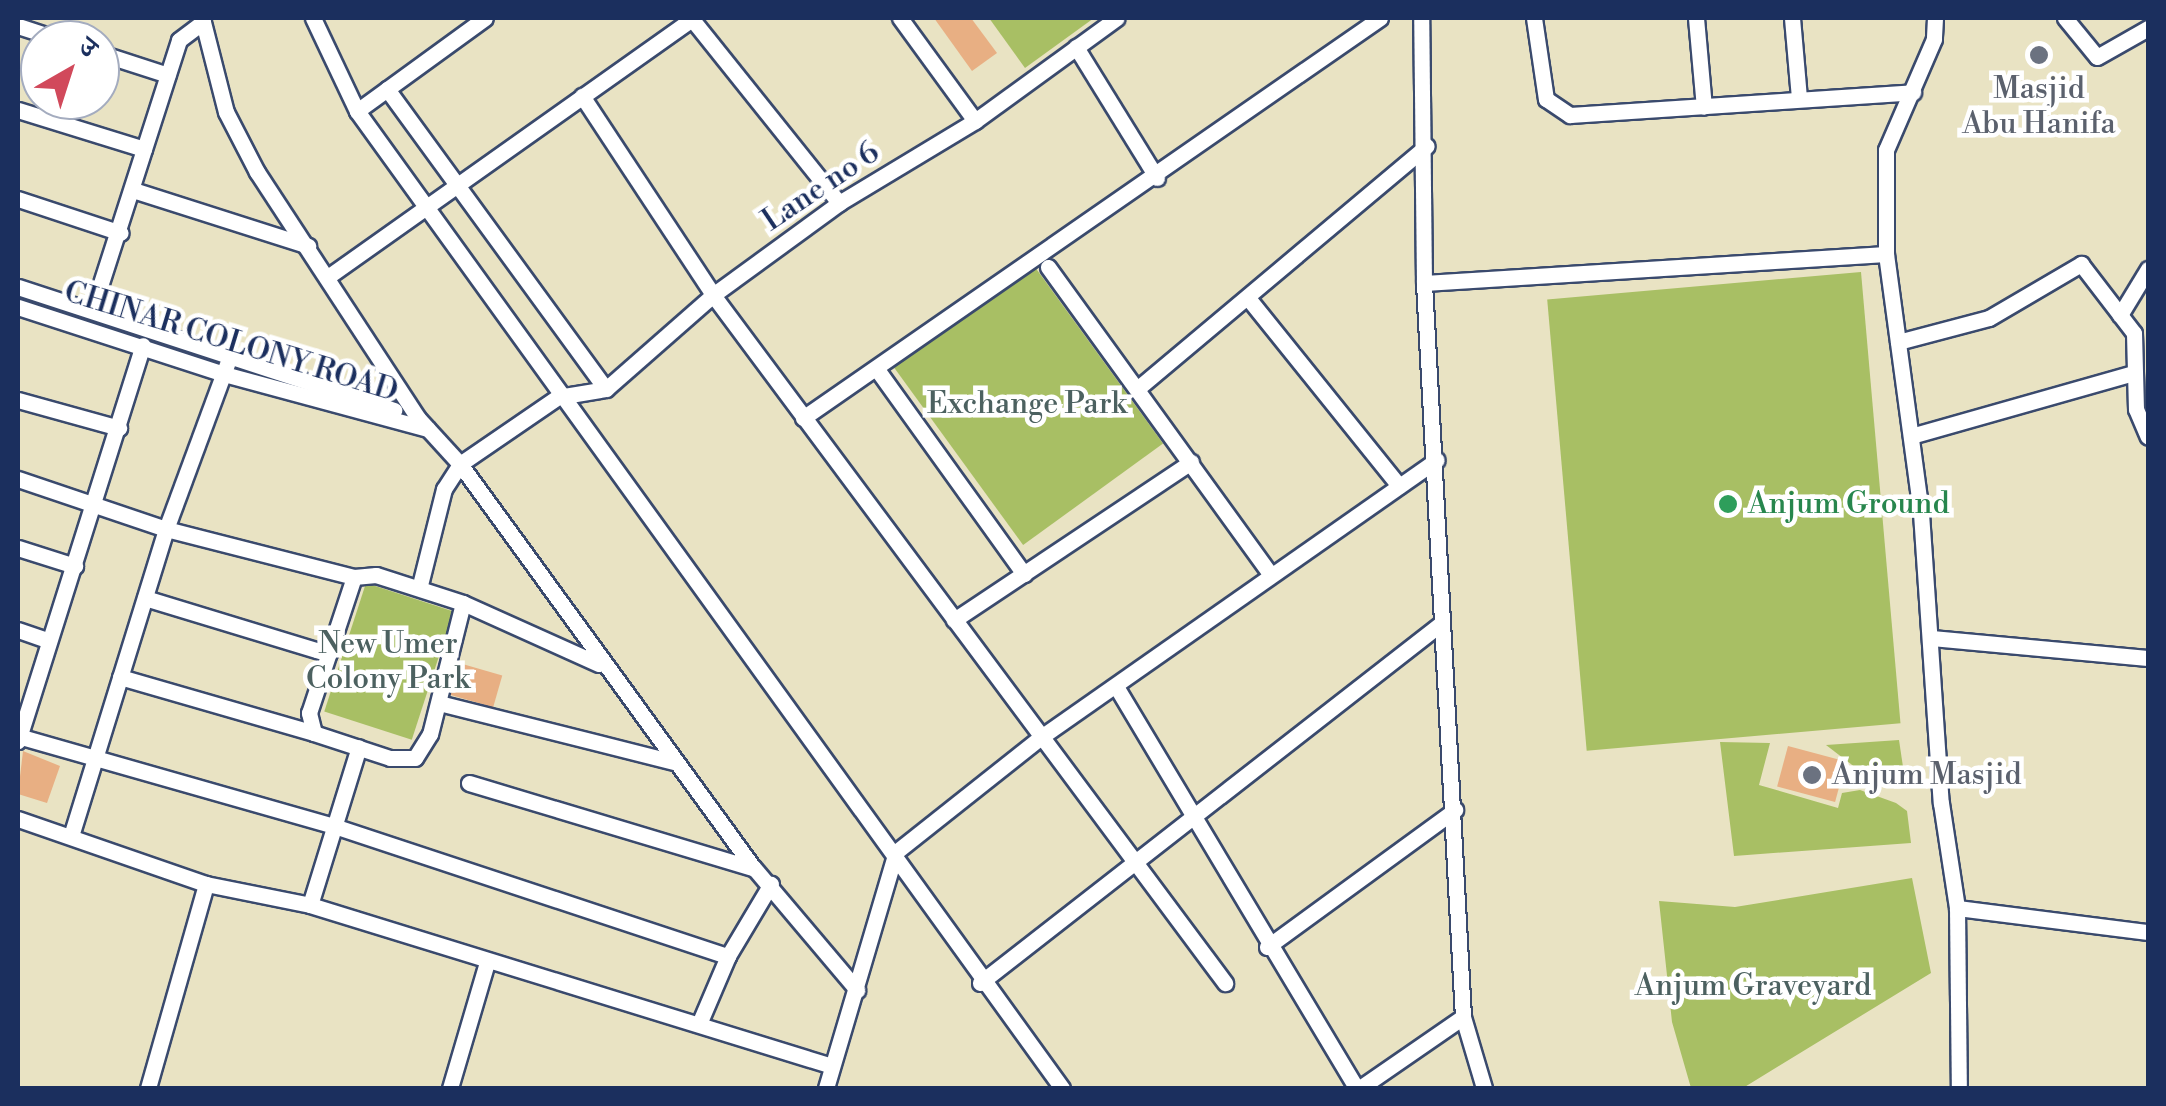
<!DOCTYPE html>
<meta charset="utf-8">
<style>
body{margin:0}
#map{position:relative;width:2166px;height:1106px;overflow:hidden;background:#e9e3c3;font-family:"Libre Bodoni","Noto Serif Devanagari",serif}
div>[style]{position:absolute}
.green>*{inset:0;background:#a8bf64;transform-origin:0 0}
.building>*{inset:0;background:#e8af83;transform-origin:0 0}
.roads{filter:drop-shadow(2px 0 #3a4a6d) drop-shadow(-2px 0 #3a4a6d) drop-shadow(0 2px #3a4a6d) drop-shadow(0 -2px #3a4a6d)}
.street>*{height:15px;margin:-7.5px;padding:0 7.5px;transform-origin:7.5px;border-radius:7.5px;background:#fff}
.dots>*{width:28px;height:28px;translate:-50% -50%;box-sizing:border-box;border:5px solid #fff;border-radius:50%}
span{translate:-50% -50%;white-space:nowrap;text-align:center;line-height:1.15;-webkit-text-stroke:9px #fff;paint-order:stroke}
.worship-label{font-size:30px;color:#5b616d}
.left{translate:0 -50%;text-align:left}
.street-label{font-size:30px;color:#1b2f5e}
.park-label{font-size:30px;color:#4c6160}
.leisure-label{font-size:30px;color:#27864d}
.frame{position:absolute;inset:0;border:20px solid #1b2f5e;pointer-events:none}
.north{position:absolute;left:20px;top:20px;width:100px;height:100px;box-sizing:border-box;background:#fff;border:2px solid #a4acbf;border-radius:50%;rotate:39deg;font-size:28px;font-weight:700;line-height:40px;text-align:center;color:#1b2f5e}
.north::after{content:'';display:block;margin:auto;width:35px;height:45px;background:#d1495b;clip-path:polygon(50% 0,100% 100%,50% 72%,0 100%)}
</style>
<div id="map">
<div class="green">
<div style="clip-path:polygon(989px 18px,1094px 18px,1025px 68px)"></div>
<div style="left:1032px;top:263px;width:223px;height:173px;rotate:54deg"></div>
<div style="left:1861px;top:272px;width:453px;height:315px;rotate:85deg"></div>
<div style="left:366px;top:583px;width:92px;height:135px;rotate:18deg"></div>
<div style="clip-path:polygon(1899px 740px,1906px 787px,1860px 771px,1826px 745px)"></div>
<div style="clip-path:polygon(1720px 742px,1770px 743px,1759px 785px,1838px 808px,1842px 793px,1860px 790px,1896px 803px,1907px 811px,1911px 843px,1734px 856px)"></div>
<div style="clip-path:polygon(1912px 878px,1931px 973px,1743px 1088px,1691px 1088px,1672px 1022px,1659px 901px,1735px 907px)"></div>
</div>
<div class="building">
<div style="clip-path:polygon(934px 18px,971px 18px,997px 53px,972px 71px)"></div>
<div style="left:459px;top:663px;width:45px;height:33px;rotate:16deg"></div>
<div style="left:1788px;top:746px;width:60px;height:42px;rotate:15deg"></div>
<div style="clip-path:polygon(23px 751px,60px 766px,47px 803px,18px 794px)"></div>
</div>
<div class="roads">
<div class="street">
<div style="left:202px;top:18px;width:97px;rotate:75.7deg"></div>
<div style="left:226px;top:112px;width:68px;rotate:62.7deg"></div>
<div style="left:257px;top:172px;width:294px;rotate:56.8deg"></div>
<div style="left:418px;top:418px;width:62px;rotate:47.6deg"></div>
<div style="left:460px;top:464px;width:500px;rotate:54deg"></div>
<div style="left:754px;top:868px;width:160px;rotate:49.8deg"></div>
<div style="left:313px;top:18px;width:103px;rotate:64.7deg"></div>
<div style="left:357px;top:111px;width:1205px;rotate:54.19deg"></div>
<div style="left:691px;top:18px;width:237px;rotate:51.3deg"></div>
<div style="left:900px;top:18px;width:127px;rotate:53.9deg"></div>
<div style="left:1534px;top:18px;width:82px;rotate:81.6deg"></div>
<div style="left:1546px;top:99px;width:29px;rotate:34deg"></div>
<div style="left:1570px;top:115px;width:344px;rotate:-3.8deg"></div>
<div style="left:1696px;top:18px;width:89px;rotate:84.9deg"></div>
<div style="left:1792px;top:18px;width:80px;rotate:85deg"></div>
<div style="left:1935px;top:18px;width:21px;rotate:93deg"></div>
<div style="left:1934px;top:39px;width:121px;rotate:113.4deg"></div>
<div style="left:1886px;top:150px;width:104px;rotate:90deg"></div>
<div style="left:1886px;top:254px;width:261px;rotate:82.3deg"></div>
<div style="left:1921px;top:513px;width:291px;rotate:86.1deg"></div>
<div style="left:1941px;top:803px;width:106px;rotate:81.3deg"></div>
<div style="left:1957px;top:908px;width:193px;rotate:7.2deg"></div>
<div style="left:2065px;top:18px;width:50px;rotate:50.6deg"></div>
<div style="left:2097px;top:57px;width:59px;rotate:-29.6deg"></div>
<div style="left:18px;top:26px;width:45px;rotate:18deg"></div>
<div style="left:1076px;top:47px;width:154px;rotate:58.3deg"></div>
<div style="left:100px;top:53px;width:71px;rotate:17.9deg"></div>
<div style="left:387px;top:89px;width:371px;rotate:53.9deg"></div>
<div style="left:582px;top:96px;width:238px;rotate:56.6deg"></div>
<div style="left:713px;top:295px;width:858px;rotate:53.34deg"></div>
<div style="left:18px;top:110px;width:132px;rotate:17.2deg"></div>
<div style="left:357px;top:111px;width:158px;rotate:-36deg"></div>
<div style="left:133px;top:190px;width:184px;rotate:17.7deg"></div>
<div style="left:18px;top:199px;width:108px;rotate:18.3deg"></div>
<div style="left:1048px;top:267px;width:380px;rotate:54.1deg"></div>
<div style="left:329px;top:276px;width:447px;rotate:-35.3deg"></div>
<div style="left:1424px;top:283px;width:463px;rotate:-3.6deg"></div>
<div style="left:18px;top:287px;width:396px;rotate:18.1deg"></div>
<div style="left:1248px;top:298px;width:241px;rotate:51.2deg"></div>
<div style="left:18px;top:307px;width:217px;rotate:18deg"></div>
<div style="left:224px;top:374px;width:211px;rotate:15.1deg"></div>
<div style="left:93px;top:308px;width:281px;rotate:-72.2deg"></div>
<div style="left:179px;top:40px;width:30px;rotate:-37deg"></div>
<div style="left:2120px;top:315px;width:54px;rotate:-58.7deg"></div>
<div style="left:1898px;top:342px;width:94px;rotate:-14.8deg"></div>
<div style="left:1989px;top:318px;width:107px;rotate:-30.4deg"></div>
<div style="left:2081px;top:264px;width:87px;rotate:52.5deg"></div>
<div style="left:2134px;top:333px;width:76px;rotate:88.5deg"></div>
<div style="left:2136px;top:409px;width:30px;rotate:67deg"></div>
<div style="left:876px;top:368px;width:254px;rotate:54.3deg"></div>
<div style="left:1137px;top:389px;width:378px;rotate:-40deg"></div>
<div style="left:18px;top:400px;width:105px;rotate:15.5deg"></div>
<div style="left:803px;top:418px;width:702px;rotate:-34.73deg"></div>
<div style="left:1911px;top:436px;width:232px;rotate:-15.8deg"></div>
<div style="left:18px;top:479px;width:156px;rotate:18.7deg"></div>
<div style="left:166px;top:529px;width:194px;rotate:14.3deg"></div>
<div style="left:18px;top:548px;width:60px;rotate:17.5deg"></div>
<div style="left:376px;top:575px;width:91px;rotate:17.8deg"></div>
<div style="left:463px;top:603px;width:135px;rotate:104.1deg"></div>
<div style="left:430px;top:734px;width:28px;rotate:122deg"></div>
<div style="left:415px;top:758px;width:25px;rotate:180deg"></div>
<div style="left:390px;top:758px;width:80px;rotate:-161.8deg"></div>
<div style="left:314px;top:733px;width:21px;rotate:-104deg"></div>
<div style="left:309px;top:713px;width:143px;rotate:-71.7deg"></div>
<div style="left:354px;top:577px;width:22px;rotate:-5deg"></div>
<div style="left:420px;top:585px;width:99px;rotate:-76deg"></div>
<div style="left:444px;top:489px;width:30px;rotate:-57deg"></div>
<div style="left:460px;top:464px;width:119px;rotate:-34.4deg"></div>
<div style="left:558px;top:397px;width:49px;rotate:-9.5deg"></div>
<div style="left:606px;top:389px;width:142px;rotate:-41.3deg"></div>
<div style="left:713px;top:295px;width:156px;rotate:-36.1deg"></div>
<div style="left:839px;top:203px;width:159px;rotate:-31.1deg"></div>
<div style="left:975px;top:121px;width:175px;rotate:-36deg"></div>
<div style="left:145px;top:598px;width:192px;rotate:16.9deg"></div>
<div style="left:463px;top:603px;width:149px;rotate:24.2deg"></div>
<div style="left:954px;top:620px;width:285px;rotate:-33.7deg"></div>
<div style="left:18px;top:630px;width:31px;rotate:19deg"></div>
<div style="left:1931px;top:638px;width:218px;rotate:5.3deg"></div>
<div style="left:120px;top:677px;width:202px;rotate:16.1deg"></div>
<div style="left:1117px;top:688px;width:466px;rotate:59.1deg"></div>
<div style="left:439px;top:703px;width:245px;rotate:14.1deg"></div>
<div style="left:18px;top:736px;width:329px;rotate:15.9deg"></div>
<div style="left:334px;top:826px;width:415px;rotate:18.3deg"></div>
<div style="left:18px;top:741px;width:415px;rotate:-72.5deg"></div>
<div style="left:469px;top:783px;width:296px;rotate:16.7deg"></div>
<div style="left:18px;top:819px;width:199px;rotate:19.1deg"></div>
<div style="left:206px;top:884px;width:106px;rotate:11.4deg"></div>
<div style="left:310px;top:905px;width:546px;rotate:17.14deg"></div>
<div style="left:71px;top:836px;width:321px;rotate:-72.8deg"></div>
<div style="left:166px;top:529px;width:184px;rotate:-69.7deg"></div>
<div style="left:310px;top:905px;width:165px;rotate:-72.8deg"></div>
<div style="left:1957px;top:908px;width:180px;rotate:89.4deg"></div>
<div style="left:1267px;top:947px;width:233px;rotate:-36.1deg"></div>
<div style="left:980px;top:983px;width:582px;rotate:-37.95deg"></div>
<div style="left:1463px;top:1017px;width:74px;rotate:73.5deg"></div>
<div style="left:699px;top:1024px;width:74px;rotate:-66.9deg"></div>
<div style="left:728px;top:956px;width:84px;rotate:-59.2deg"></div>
<div style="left:148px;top:1088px;width:212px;rotate:-74.1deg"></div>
<div style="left:450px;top:1088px;width:131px;rotate:-73.6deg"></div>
<div style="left:826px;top:1088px;width:246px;rotate:-73.5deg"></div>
<div style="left:896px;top:852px;width:185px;rotate:-38.4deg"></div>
<div style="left:1041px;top:737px;width:483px;rotate:-35deg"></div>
<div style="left:1360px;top:1088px;width:125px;rotate:-34.6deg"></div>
<div style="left:1463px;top:1017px;width:735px;rotate:-93.04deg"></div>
<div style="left:1424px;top:283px;width:265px;rotate:-90.6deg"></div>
</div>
</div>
<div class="dots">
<div style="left:2039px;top:55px;background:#6b7280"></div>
<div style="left:1728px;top:504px;background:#2e9e5b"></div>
<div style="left:1812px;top:775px;background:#6b7280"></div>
</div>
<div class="worship-label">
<span style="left:2039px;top:106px">Masjid<br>Abu Hanifa</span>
<span class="left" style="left:1832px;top:775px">Anjum Masjid</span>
</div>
<div class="street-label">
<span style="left:821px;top:187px;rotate:-34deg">Lane no 6</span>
<span style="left:231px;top:342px;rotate:17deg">CHINAR COLONY ROAD</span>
</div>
<div class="park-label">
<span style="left:1027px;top:404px">Exchange Park</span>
<span style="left:388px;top:661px">New Umer<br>Colony Park</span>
<span style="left:1753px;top:986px">Anjum Graveyard</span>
</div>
<div class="leisure-label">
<span class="left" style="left:1748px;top:504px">Anjum Ground</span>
</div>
<div class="frame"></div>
<div class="north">उ</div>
</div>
